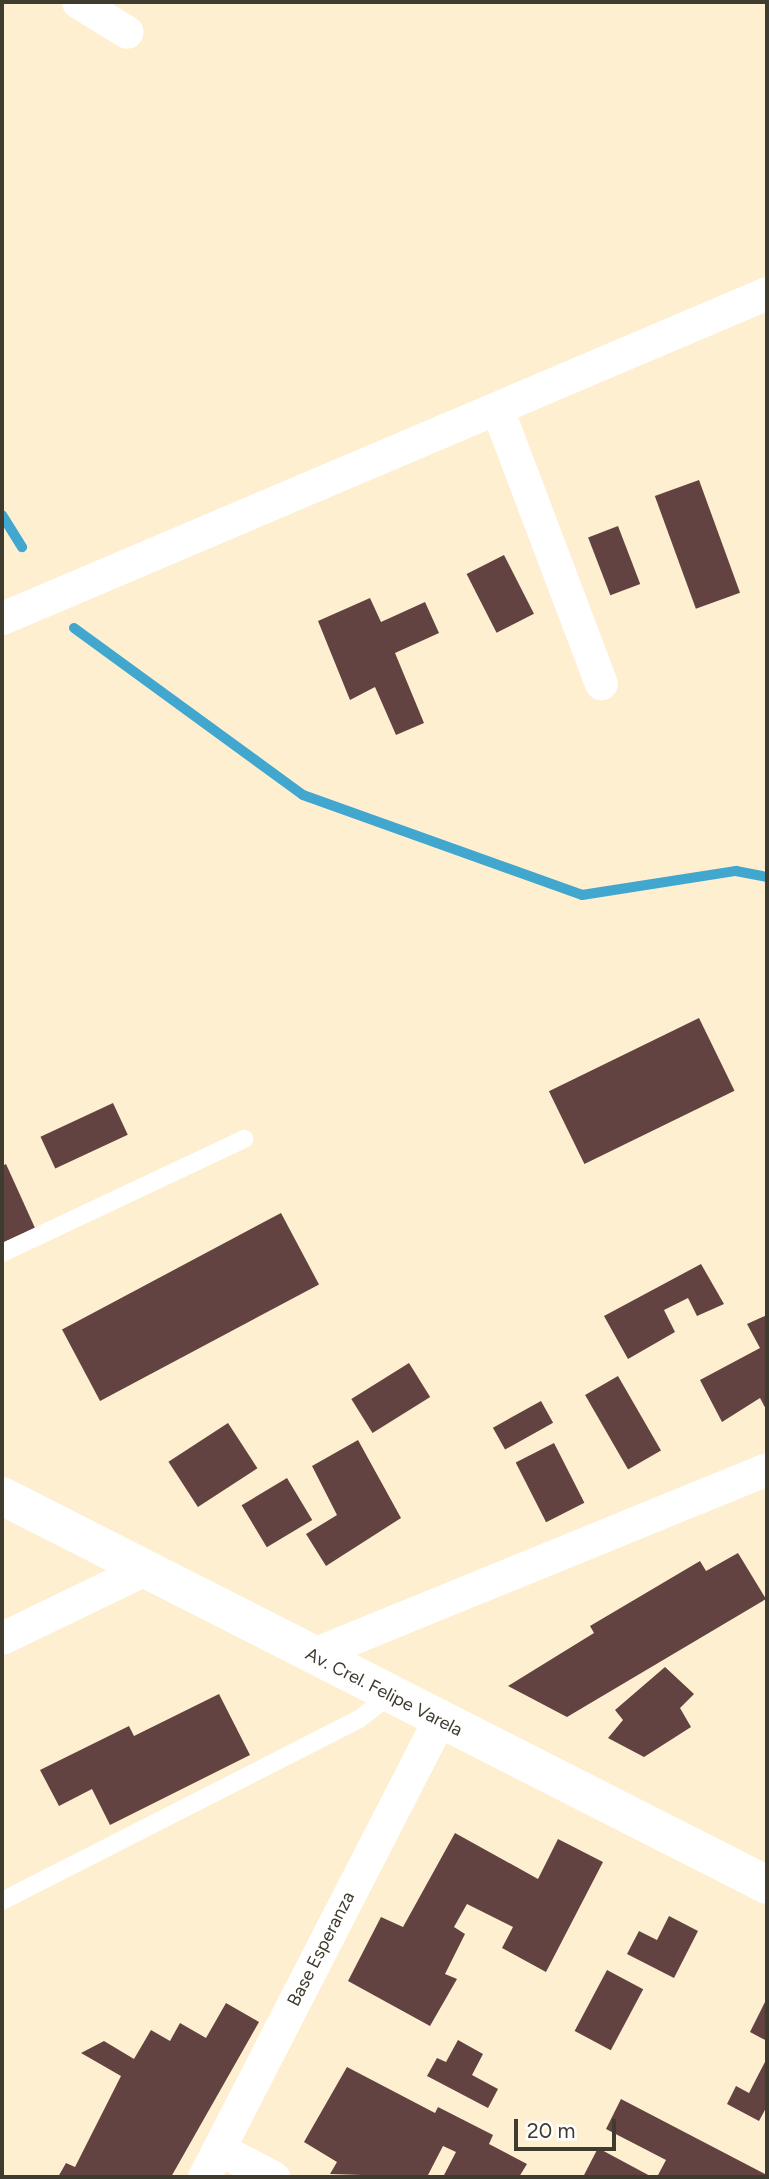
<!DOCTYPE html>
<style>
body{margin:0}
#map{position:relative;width:769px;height:2179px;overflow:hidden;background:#fdefd0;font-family:Figtree,sans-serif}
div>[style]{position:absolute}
.stream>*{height:10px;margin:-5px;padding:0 5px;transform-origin:5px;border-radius:5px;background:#41a7cf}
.building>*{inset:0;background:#624341;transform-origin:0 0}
.service>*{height:18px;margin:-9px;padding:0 9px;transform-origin:9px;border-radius:9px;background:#fff}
.minor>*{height:33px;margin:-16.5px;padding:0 16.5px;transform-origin:16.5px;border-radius:16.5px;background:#fff}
.secondary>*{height:38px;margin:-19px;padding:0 19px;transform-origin:19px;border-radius:19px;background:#fff}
span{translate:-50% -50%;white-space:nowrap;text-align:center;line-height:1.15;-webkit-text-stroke:7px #fff;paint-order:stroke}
.street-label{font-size:18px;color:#403b2f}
.frame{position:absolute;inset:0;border:4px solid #403b2f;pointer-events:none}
.scale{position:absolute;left:514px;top:2119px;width:102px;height:32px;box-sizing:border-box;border:4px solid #403b2f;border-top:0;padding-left:9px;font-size:21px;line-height:24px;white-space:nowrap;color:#403b2f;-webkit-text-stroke:5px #fff;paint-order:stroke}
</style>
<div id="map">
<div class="stream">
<div style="left:2px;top:515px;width:38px;rotate:58deg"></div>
<div style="left:74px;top:628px;width:283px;rotate:36.1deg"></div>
<div style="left:303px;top:795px;width:296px;rotate:19.7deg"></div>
<div style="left:582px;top:895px;width:156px;rotate:-8.9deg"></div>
<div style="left:736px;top:871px;width:32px;rotate:11deg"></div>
</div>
<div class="building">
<div style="left:699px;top:480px;width:120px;height:47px;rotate:70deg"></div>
<div style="left:618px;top:526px;width:62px;height:32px;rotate:69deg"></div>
<div style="left:504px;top:555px;width:66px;height:42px;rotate:63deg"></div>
<div style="clip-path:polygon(370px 598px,381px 622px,425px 602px,439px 633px,395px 653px,424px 723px,396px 735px,375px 687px,350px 700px,318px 621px)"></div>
<div style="left:699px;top:1018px;width:81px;height:167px;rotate:64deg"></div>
<div style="left:113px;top:1103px;width:35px;height:80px;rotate:65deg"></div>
<div style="clip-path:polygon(6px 1164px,35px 1228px,4px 1242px,2px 1166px)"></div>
<div style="left:281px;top:1213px;width:81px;height:248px;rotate:62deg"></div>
<div style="clip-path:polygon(701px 1264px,724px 1304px,697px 1316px,688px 1298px,664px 1310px,675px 1332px,628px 1359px,604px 1316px)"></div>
<div style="clip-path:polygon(767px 1315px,767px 1411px,760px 1398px,722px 1422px,700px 1380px,760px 1348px,747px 1324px)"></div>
<div style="left:409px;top:1363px;width:40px;height:68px;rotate:58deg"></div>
<div style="left:618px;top:1376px;width:86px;height:38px;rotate:60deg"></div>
<div style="left:541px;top:1401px;width:25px;height:55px;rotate:61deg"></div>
<div style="left:228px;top:1423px;width:54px;height:71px;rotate:57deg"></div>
<div style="clip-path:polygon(358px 1440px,401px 1518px,326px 1566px,306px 1534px,337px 1515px,312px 1466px)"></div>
<div style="left:554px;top:1443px;width:67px;height:43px;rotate:63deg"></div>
<div style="left:287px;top:1478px;width:49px;height:53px;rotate:59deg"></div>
<div style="clip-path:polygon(738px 1553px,766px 1599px,567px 1717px,508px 1686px,594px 1633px,590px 1626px,700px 1561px,706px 1571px)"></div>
<div style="clip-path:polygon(665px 1667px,694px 1694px,680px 1708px,691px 1727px,644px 1757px,608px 1738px,623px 1720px,615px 1710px)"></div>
<div style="clip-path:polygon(219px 1694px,250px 1755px,110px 1825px,92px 1789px,59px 1806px,40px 1770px,129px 1726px,134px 1736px)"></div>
<div style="clip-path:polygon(455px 1833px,538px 1879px,558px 1839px,603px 1862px,546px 1972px,502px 1948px,513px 1927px,467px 1904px,454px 1927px,465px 1934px,445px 1974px,457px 1979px,430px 2026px,348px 1981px,381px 1917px,403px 1927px)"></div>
<div style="clip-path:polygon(669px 1916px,698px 1931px,674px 1978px,627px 1954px,639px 1931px,657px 1940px)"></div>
<div style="left:607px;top:1970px;width:41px;height:69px;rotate:28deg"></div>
<div style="clip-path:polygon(767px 1998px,767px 2041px,750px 2032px)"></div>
<div style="clip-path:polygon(226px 2003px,259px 2022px,171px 2177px,58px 2177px,66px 2163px,75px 2167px,121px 2076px,81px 2053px,104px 2041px,134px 2059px,151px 2030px,170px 2041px,180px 2023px,206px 2038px)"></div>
<div style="clip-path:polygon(458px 2040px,483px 2054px,472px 2075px,498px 2089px,488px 2108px,427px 2076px,437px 2058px,446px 2062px)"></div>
<div style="clip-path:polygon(767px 2058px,767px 2106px,759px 2121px,727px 2104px,736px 2086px,749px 2093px)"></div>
<div style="clip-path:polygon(347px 2067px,435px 2113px,438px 2107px,493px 2135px,489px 2144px,527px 2164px,519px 2177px,443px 2177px,456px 2152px,443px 2146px,427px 2177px,330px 2174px,337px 2162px,304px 2142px)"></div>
<div style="clip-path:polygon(621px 2099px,767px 2175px,767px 2177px,657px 2177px,666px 2160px,606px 2129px)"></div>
<div style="clip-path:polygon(598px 2148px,652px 2177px,583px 2177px)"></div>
</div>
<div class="service">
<div style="left:2px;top:1253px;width:268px;rotate:-25.2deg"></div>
<div style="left:2px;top:1901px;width:399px;rotate:-27deg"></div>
<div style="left:358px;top:1720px;width:41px;rotate:-38deg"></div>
</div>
<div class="minor">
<div style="left:78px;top:2px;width:57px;rotate:31.5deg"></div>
<div style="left:498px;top:411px;width:291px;rotate:69.3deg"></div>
<div style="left:2px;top:618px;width:831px;rotate:-23.02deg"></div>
<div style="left:2px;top:1638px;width:159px;rotate:-25.8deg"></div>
<div style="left:311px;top:1655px;width:492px;rotate:-22.2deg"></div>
<div style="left:219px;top:2149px;width:61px;rotate:27.4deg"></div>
<div style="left:204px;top:2177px;width:514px;rotate:-62.79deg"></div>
</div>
<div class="secondary">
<div style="left:2px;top:1496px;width:858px;rotate:26.95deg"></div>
</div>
<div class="street-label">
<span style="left:384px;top:1692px;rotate:27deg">Av. Crel. Felipe Varela</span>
<span style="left:321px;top:1949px;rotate:-63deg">Base Esperanza</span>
</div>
<div class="frame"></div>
<div class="scale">20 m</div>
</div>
